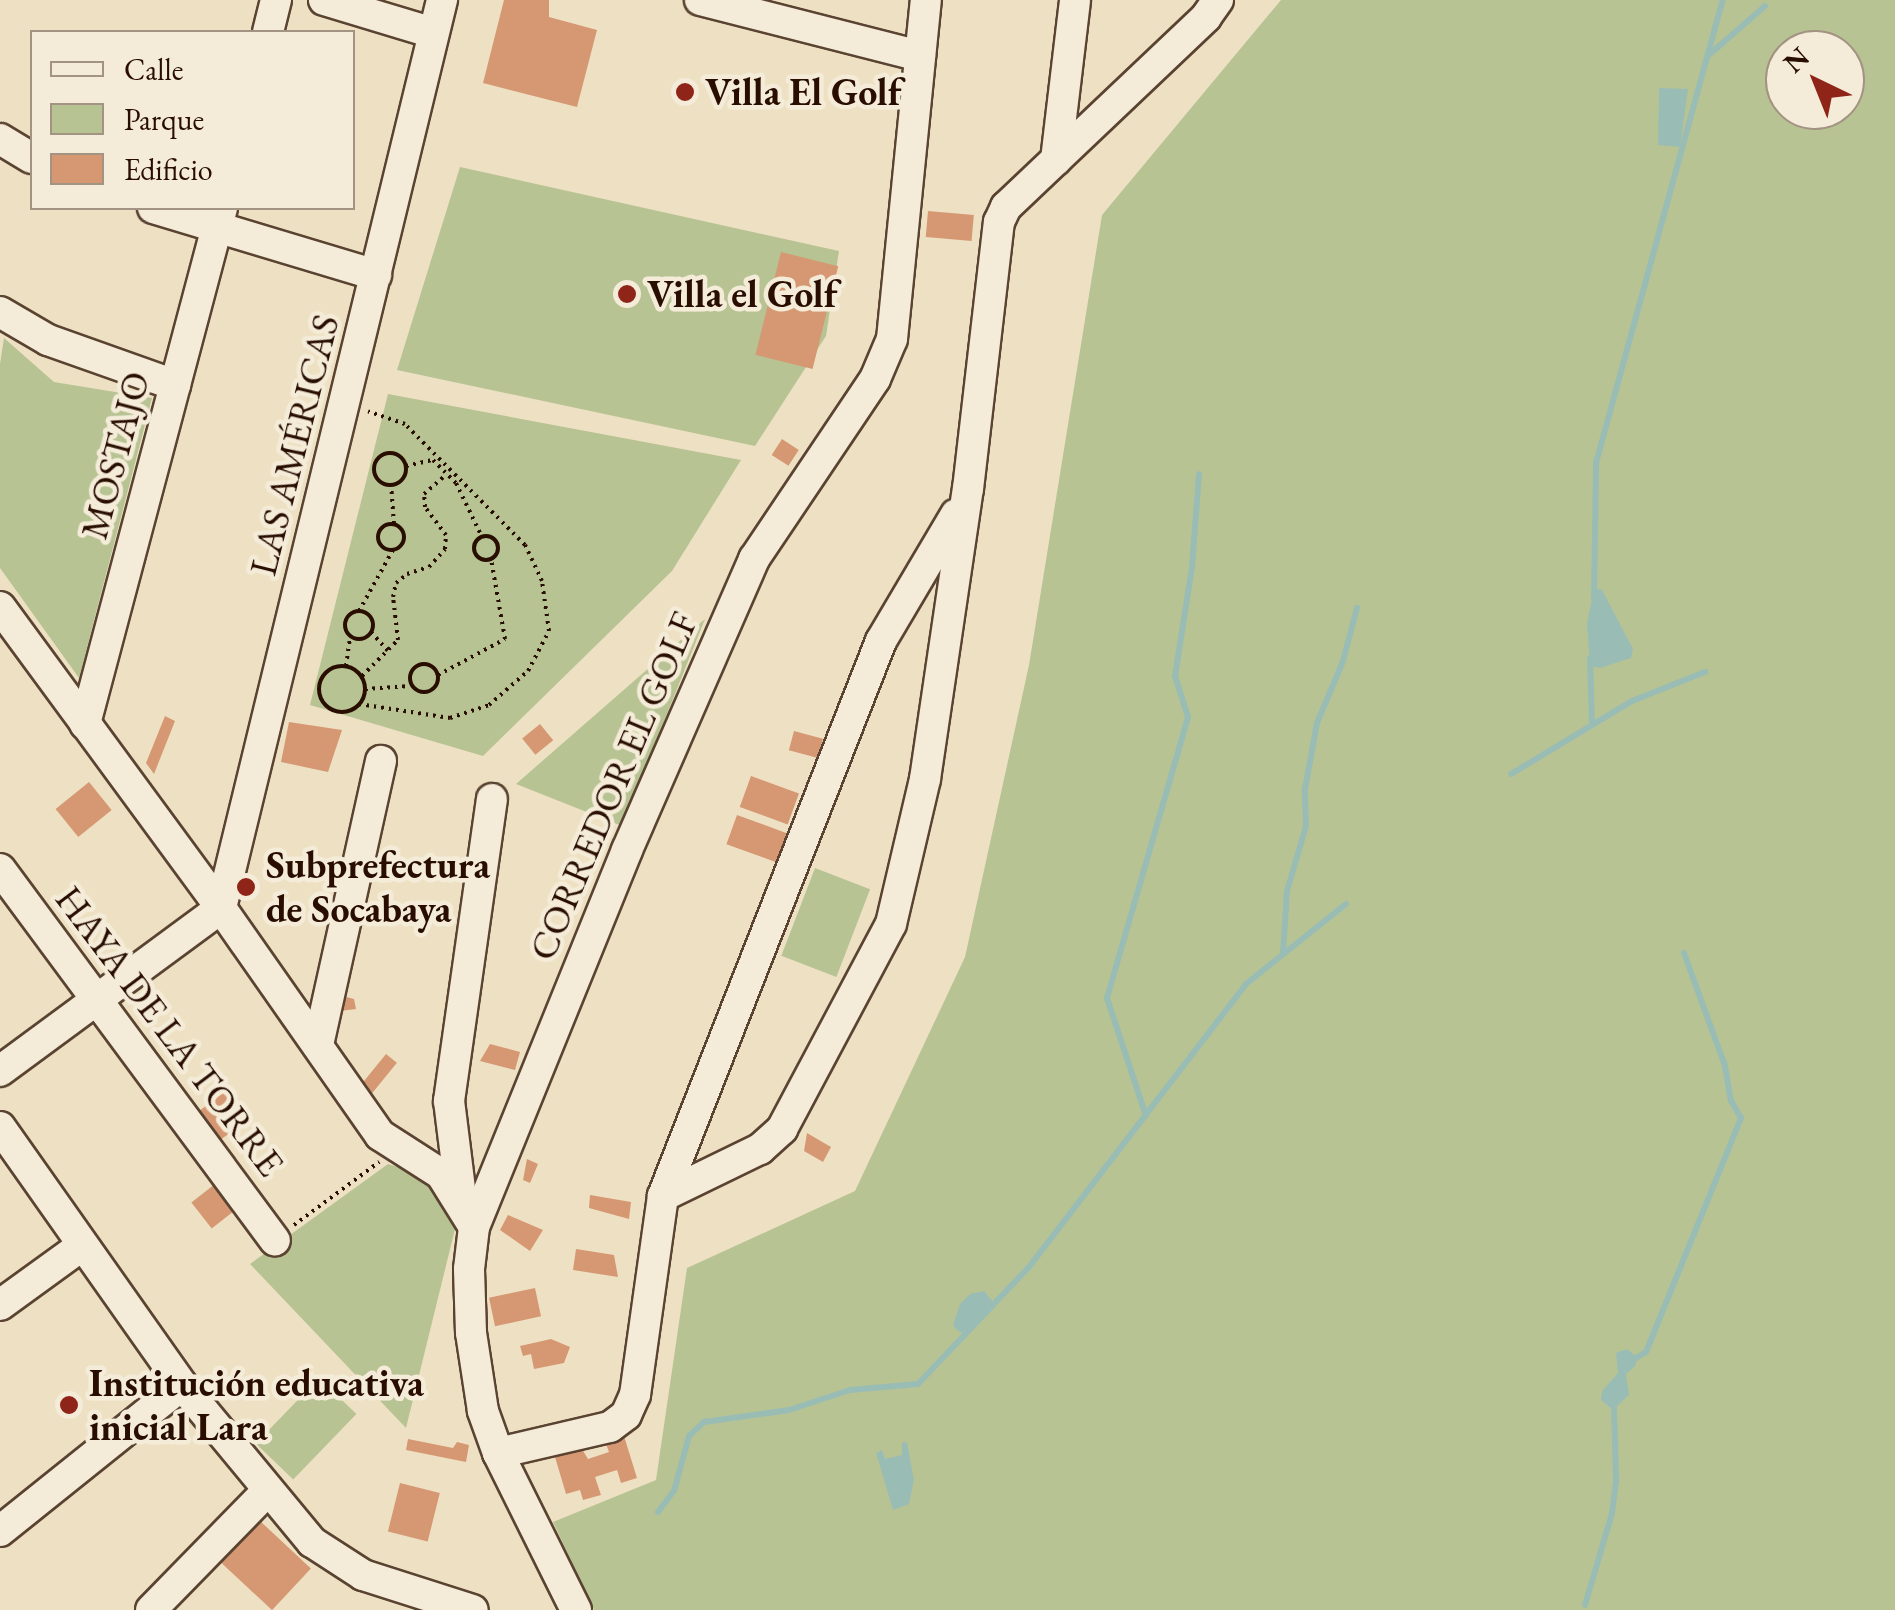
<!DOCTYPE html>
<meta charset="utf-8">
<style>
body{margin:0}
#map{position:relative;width:1895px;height:1610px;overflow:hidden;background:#eee1c3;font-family:"EB Garamond",serif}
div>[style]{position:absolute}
.green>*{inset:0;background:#b8c394;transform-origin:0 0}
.water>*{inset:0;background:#99bdb5}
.stream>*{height:6px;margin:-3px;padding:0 3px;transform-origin:3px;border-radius:3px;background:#99bdb5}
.building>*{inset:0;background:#d59873;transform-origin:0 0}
.path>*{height:4px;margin-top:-2px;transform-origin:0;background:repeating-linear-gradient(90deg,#290e00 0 2.5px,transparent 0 7.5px)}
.path>.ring{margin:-2px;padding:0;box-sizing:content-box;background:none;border:4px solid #290e00;border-radius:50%}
.roads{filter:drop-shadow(2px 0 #5a4331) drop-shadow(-2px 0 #5a4331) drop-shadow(0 2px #5a4331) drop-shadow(0 -2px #5a4331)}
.minor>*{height:30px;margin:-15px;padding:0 15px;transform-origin:15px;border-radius:15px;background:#f4ecd8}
.dots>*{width:28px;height:28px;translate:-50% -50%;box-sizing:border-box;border:5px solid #f4ecd8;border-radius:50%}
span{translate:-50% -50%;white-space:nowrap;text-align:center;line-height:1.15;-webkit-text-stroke:9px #f4ecd8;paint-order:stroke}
.poi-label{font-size:38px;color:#290e00;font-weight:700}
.left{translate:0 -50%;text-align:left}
.street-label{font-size:38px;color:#290e00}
.legend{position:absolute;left:30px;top:30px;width:325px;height:180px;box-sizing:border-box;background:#f4ecd8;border:2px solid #a39382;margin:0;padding:12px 18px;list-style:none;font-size:30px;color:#290e00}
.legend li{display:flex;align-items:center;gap:20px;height:50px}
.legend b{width:50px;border:2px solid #a39382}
.north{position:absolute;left:1765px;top:30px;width:100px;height:100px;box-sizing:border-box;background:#f4ecd8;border:2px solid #a39382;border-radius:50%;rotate:317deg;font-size:28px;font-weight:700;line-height:40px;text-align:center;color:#290e00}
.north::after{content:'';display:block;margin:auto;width:35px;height:45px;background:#8f2418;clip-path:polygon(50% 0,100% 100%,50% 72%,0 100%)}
</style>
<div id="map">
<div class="green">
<div style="clip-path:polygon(evenodd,1281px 0,1895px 0,1895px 1610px,594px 1610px,553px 1522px,656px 1480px,687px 1268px,855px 1191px,965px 957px,1029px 665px,1102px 215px,1281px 0,1785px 50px,1845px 50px,1845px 110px,1785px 110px,1785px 50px)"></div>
<div style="clip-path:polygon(460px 167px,839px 251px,826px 336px,755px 446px,397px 370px)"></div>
<div style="clip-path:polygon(4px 338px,54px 382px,152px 398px,79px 678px,0 568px,0 364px)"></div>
<div style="clip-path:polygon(388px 394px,741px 460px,672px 571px,483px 756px,310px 705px)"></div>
<div style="clip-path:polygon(705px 619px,622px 826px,516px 784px)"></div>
<div style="left:815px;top:868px;width:59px;height:94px;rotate:21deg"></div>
<div style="clip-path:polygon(388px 1164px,426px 1176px,456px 1225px,406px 1428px,250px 1264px)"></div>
<div style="left:319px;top:1378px;width:52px;height:91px;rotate:44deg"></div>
</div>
<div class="water">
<div style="clip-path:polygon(1659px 88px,1688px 89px,1680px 147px,1658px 145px)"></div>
<div style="clip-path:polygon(1594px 588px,1602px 590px,1633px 649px,1631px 658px,1600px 668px,1590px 666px,1587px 624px)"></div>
<div style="clip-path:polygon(984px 1291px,994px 1303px,966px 1335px,957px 1330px,953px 1325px,960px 1304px,970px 1294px)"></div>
<div style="clip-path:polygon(1627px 1349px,1637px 1357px,1635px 1366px,1626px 1374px,1629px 1395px,1613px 1410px,1601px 1400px,1602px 1391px,1618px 1373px,1616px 1353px)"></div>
<div style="clip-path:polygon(907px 1442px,914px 1480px,909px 1504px,893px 1510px,876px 1453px,882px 1450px,885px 1459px,902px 1455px,902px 1443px)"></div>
</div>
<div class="stream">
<div style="left:1710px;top:54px;width:73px;rotate:-41.1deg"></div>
<div style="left:1594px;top:597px;width:134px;rotate:-89.1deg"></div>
<div style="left:1596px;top:463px;width:480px;rotate:-74.7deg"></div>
<div style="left:1590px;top:659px;width:64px;rotate:88.2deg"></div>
<div style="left:1511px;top:774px;width:141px;rotate:-31.1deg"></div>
<div style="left:1632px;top:701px;width:79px;rotate:-21.7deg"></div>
<div style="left:1283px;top:954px;width:63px;rotate:-86.4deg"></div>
<div style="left:1287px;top:891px;width:68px;rotate:-73.7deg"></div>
<div style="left:1306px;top:826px;width:37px;rotate:-92deg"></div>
<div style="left:1305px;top:789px;width:67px;rotate:-79.7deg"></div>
<div style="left:1317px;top:723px;width:67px;rotate:-67.2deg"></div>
<div style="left:1343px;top:661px;width:55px;rotate:-75.2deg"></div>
<div style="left:1146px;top:1116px;width:124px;rotate:-108.3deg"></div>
<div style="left:1107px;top:998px;width:292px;rotate:-73.9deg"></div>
<div style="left:1188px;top:717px;width:43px;rotate:-107.6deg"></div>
<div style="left:1175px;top:676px;width:110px;rotate:-81.1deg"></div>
<div style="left:1192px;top:567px;width:93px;rotate:-85.7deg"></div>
<div style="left:1633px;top:1360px;width:15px;rotate:-32deg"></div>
<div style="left:1646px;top:1352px;width:253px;rotate:-67.9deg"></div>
<div style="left:1741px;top:1118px;width:20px;rotate:-120deg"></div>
<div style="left:1731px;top:1101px;width:39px;rotate:-100deg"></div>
<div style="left:1724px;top:1063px;width:117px;rotate:-110deg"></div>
<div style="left:658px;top:1512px;width:26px;rotate:-53deg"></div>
<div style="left:674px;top:1491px;width:57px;rotate:-74.7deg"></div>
<div style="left:689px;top:1436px;width:21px;rotate:-43deg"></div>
<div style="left:704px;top:1422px;width:86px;rotate:-8deg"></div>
<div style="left:789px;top:1410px;width:64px;rotate:-18.2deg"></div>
<div style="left:850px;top:1390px;width:68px;rotate:-5deg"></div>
<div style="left:918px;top:1384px;width:161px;rotate:-46.5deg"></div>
<div style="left:1029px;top:1267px;width:357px;rotate:-52.5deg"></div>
<div style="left:1246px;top:984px;width:128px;rotate:-38.7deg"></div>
<div style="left:1585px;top:1605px;width:96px;rotate:-73.6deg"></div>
<div style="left:1612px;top:1513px;width:35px;rotate:-83deg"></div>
<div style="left:1616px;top:1478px;width:72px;rotate:-91.6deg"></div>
</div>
<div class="building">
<div style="clip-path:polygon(504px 0,549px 0,549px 17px,597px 30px,577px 107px,483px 83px)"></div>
<div style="left:928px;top:211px;width:46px;height:26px;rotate:5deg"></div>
<div style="left:781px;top:252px;width:59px;height:106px;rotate:14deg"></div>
<div style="left:782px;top:439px;width:20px;height:19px;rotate:33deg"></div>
<div style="clip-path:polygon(165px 716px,175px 721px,154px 774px,146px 763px)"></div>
<div style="clip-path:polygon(289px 722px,342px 730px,328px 772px,281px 762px)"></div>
<div style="left:540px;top:724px;width:21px;height:23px;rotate:51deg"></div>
<div style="left:794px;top:731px;width:30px;height:20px;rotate:15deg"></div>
<div style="left:751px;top:776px;width:51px;height:33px;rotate:20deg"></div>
<div style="left:89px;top:782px;width:36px;height:43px;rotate:51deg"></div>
<div style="left:737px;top:815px;width:53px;height:31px;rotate:20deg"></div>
<div style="clip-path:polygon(339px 995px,354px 999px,356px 1009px,340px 1011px)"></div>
<div style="clip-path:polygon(490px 1044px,520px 1052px,515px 1070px,480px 1061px)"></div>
<div style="left:386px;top:1054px;width:14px;height:39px;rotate:39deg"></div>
<div style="clip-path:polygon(230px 1088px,238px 1099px,231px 1104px,245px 1122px,216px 1143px,195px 1114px)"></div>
<div style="clip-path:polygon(807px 1133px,831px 1147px,823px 1162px,804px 1151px)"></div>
<div style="clip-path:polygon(527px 1159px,538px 1164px,530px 1183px,523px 1180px)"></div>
<div style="left:215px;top:1184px;width:33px;height:30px;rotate:52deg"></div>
<div style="clip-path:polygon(590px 1195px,631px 1202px,629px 1219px,589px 1208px)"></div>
<div style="clip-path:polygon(508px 1215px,543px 1230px,530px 1251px,500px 1230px)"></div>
<div style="clip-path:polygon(576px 1249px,614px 1255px,618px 1277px,573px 1270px)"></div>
<div style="left:535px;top:1288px;width:29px;height:47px;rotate:78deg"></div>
<div style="clip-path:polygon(551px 1339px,570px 1347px,564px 1363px,534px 1369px,531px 1354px,523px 1356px,520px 1346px)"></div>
<div style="clip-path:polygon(624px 1436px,637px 1478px,621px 1483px,617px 1470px,595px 1477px,601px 1495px,583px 1500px,580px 1490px,566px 1494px,555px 1457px,582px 1449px,588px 1459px,609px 1452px,605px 1441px)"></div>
<div style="clip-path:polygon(408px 1439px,453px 1448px,457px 1442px,469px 1445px,466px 1462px,406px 1450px)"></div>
<div style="left:400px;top:1483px;width:41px;height:50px;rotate:14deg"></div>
<div style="left:259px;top:1520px;width:71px;height:57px;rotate:43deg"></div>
</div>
<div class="path">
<div class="ring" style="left:374px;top:453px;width:28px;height:28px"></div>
<div style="left:406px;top:466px;width:28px;rotate:-13deg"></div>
<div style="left:433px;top:460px;width:33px;rotate:45deg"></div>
<div style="left:456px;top:483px;width:60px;rotate:64.3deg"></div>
<div style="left:391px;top:484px;width:40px;rotate:85.7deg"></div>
<div class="ring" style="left:378px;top:524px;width:22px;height:22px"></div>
<div class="ring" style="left:474px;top:536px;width:20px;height:20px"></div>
<div style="left:359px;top:611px;width:70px;rotate:-60.9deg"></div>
<div class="ring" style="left:345px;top:611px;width:24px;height:24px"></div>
<div style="left:371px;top:632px;width:25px;rotate:48deg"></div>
<div class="ring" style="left:410px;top:664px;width:24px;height:24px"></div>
<div class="ring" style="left:319px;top:666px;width:42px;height:42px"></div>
<div style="left:346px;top:666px;width:30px;rotate:-82deg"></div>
<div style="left:438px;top:675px;width:76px;rotate:-28.2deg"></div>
<div style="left:505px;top:639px;width:81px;rotate:-99.9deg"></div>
<div style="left:362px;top:676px;width:51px;rotate:-45deg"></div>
<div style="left:398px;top:640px;width:43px;rotate:-96.6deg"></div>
<div style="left:393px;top:597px;width:14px;rotate:-78deg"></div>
<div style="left:396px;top:583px;width:14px;rotate:-39deg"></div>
<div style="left:407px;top:574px;width:23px;rotate:-18deg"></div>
<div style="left:429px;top:567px;width:24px;rotate:-48deg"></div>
<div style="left:445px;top:549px;width:14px;rotate:-86deg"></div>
<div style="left:446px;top:535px;width:35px;rotate:-127deg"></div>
<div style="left:425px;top:507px;width:13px;rotate:-94deg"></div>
<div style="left:424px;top:494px;width:30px;rotate:-41deg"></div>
<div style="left:365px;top:689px;width:45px;rotate:-3.8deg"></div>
<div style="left:359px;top:704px;width:92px;rotate:8.7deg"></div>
<div style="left:450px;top:718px;width:41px;rotate:-18.4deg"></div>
<div style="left:489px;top:705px;width:52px;rotate:-41.1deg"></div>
<div style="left:528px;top:671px;width:45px;rotate:-62.3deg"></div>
<div style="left:549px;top:631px;width:50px;rotate:-98deg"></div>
<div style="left:542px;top:581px;width:40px;rotate:-115deg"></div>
<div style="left:525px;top:545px;width:170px;rotate:-134.8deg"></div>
<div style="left:405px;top:424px;width:39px;rotate:-161deg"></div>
<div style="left:294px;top:1225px;width:106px;rotate:-36.5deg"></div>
</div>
<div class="roads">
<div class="minor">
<div style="left:324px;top:0;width:114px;rotate:16.8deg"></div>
<div style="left:700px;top:0;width:227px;rotate:14.3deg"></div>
<div style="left:268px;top:32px;width:33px;rotate:-76deg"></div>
<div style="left:0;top:139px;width:37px;rotate:31deg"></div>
<div style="left:1056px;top:160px;width:161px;rotate:-83.2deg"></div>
<div style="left:153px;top:208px;width:233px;rotate:16.7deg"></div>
<div style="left:0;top:312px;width:56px;rotate:30.3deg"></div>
<div style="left:48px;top:340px;width:135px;rotate:19.5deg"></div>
<div style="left:0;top:607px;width:373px;rotate:53.7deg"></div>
<div style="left:221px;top:908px;width:277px;rotate:55deg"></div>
<div style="left:380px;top:1135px;width:72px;rotate:32.6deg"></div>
<div style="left:441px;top:1174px;width:62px;rotate:58.1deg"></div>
<div style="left:85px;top:724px;width:534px;rotate:-75.13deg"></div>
<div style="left:0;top:869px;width:462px;rotate:53.5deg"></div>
<div style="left:221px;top:908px;width:935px;rotate:-76.32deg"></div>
<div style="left:318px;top:1045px;width:291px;rotate:-77.5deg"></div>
<div style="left:0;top:1071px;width:275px;rotate:-36.4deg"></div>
<div style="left:0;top:1127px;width:316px;rotate:54.8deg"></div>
<div style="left:182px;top:1385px;width:204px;rotate:50.4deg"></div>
<div style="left:312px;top:1542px;width:61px;rotate:32.9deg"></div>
<div style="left:363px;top:1575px;width:115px;rotate:17.7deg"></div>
<div style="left:663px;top:1196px;width:108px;rotate:-25.9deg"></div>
<div style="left:760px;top:1149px;width:30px;rotate:-42deg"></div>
<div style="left:782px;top:1129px;width:232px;rotate:-62deg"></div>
<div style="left:891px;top:924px;width:149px;rotate:-76.8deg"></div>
<div style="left:925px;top:779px;width:293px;rotate:-81.6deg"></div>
<div style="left:968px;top:489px;width:269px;rotate:-83.4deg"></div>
<div style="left:999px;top:222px;width:17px;rotate:-65deg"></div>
<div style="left:1006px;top:207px;width:276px;rotate:-43.5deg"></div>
<div style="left:1206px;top:17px;width:21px;rotate:-55deg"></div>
<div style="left:461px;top:1197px;width:97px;rotate:-97.1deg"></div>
<div style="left:449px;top:1101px;width:305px;rotate:-81.9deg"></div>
<div style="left:0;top:1305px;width:102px;rotate:-35.9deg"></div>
<div style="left:498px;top:1453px;width:115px;rotate:-13.1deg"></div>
<div style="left:610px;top:1427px;width:20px;rotate:-37deg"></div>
<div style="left:626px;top:1415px;width:22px;rotate:-66deg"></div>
<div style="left:635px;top:1395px;width:201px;rotate:-82deg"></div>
<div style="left:663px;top:1196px;width:596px;rotate:-68.56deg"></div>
<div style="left:881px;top:641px;width:147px;rotate:-59.4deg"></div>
<div style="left:0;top:1531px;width:233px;rotate:-38.7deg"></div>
<div style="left:151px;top:1610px;width:165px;rotate:-45.7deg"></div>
<div style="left:576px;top:1610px;width:175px;rotate:-116.4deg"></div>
<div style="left:498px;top:1453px;width:45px;rotate:-109.7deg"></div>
<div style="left:483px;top:1411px;width:79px;rotate:-98.7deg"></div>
<div style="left:471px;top:1333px;width:64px;rotate:-91.8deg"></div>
<div style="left:469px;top:1269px;width:42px;rotate:-83.2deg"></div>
<div style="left:474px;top:1227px;width:407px;rotate:-67.9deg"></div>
<div style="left:627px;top:850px;width:318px;rotate:-66.4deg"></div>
<div style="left:754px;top:559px;width:217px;rotate:-56.1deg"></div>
<div style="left:875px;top:379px;width:43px;rotate:-67deg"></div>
<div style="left:892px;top:339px;width:341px;rotate:-84.3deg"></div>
</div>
</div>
<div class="dots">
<div style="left:685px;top:92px;background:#8f2418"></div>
<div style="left:627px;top:294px;background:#8f2418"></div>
<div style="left:246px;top:887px;background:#8f2418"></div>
<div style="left:69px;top:1405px;background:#8f2418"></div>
</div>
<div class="poi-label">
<span class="left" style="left:705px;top:92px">Villa El Golf</span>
<span class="left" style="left:647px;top:294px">Villa el Golf</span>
<span class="left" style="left:266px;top:887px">Subprefectura<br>de Socabaya</span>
<span class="left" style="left:89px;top:1405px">Institución educativa<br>inicial Lara</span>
</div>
<div class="street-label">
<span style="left:294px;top:445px;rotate:-76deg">LAS AMÉRICAS</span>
<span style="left:115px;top:455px;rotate:-75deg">MOSTAJO</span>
<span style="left:613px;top:786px;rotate:-67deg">CORREDOR EL GOLF</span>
<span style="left:170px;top:1031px;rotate:53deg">HAYA DE LA TORRE</span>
</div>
<ul class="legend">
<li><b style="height:12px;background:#f4ecd8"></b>Calle</li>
<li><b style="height:28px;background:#b8c394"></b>Parque</li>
<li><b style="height:28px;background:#d59873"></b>Edificio</li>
</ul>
<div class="north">N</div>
</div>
